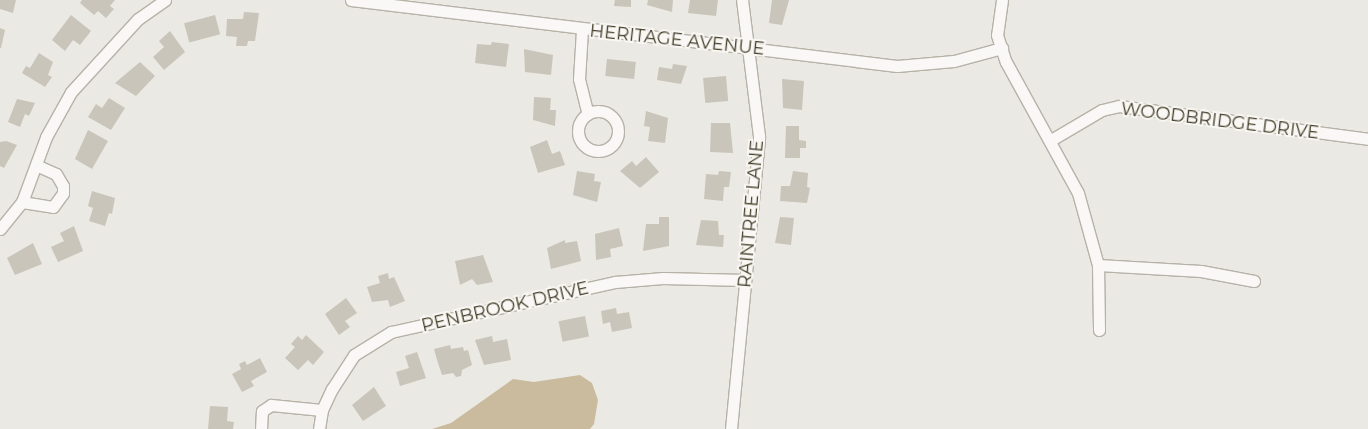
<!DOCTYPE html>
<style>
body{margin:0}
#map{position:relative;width:1368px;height:429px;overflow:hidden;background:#ebe9e3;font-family:Montserrat,sans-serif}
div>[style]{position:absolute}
.water>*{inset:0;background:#cbbb9e}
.building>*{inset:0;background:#c9c5ba;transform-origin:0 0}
.roads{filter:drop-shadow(1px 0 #b6b2a8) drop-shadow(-1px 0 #b6b2a8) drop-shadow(0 1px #b6b2a8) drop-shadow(0 -1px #b6b2a8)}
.minor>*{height:11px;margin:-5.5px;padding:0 5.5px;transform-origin:5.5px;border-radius:5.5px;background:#f9f8f6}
.minor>.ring{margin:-5.5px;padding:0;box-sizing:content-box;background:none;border:11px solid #f9f8f6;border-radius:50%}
span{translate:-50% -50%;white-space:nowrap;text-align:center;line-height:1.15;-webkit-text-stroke:4px #f8f7f3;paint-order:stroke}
.street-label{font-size:18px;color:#443e2a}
</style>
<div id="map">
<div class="water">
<div style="clip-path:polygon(580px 375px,592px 383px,598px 400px,594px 424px,590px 429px,432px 429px,451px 423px,513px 379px,534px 382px)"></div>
</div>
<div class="building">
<div style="clip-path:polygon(0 0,16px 0,13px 13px,0 9px)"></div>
<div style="clip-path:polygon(82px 0,115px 0,110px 6px,114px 9px,106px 18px,98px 11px,94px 15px,80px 3px)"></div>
<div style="clip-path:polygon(615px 0,631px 0,631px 7px,614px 6px)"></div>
<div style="clip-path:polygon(648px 0,673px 0,672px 12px,647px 5px)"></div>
<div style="clip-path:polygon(690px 0,718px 0,716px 16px,688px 13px)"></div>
<div style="clip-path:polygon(772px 0,789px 0,782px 25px,769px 23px)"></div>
<div style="clip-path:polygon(244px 12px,259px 13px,255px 41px,248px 41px,247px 46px,236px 46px,237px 37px,226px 36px,227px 19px,243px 19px)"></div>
<div style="clip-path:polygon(71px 15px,91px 31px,80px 45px,73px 40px,65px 51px,52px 40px)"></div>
<div style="left:215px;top:15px;width:20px;height:32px;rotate:75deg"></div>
<div style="clip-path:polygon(0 28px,5px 30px,1px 48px,0 48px)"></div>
<div style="clip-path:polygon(170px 31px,185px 52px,164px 70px,153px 57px,164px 47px,159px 41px)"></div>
<div style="clip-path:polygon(492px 42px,509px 44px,506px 67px,475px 63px,477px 44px,491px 45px)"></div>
<div style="clip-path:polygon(524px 49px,553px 55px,551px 75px,525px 72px)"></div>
<div style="clip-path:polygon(39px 53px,53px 62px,48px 75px,52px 77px,45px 87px,22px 73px,26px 66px,30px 68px)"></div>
<div style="left:607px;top:59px;width:29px;height:17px;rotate:6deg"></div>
<div style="clip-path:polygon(140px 62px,155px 76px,136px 96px,115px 83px)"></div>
<div style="clip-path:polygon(673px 64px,687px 66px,681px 84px,657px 80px,659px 67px,672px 69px)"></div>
<div style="left:726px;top:76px;width:25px;height:23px;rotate:85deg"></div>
<div style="clip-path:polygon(782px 79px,804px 81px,802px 110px,783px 108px)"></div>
<div style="clip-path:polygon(534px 97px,551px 98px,550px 110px,556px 110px,555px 126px,533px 120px)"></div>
<div style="clip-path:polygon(109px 98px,125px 108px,111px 130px,88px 117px,96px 104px,102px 108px)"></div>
<div style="clip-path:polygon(17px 99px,35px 103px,29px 116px,25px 114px,20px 127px,8px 122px)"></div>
<div style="clip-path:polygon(646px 111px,668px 118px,665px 143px,648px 141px,650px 127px,644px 126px)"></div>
<div style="clip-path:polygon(711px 123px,730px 123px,733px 153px,710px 152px)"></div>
<div style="clip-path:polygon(786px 126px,799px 126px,799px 140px,806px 141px,806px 148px,800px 148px,800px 158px,785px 158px)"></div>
<div style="clip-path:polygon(88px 130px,108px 141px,92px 169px,75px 159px)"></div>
<div style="clip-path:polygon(547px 140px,552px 154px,560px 151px,565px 165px,538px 173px,530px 147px)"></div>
<div style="clip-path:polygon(6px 141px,17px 145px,4px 168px,0 166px,0 142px)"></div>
<div style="clip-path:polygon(646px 157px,659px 172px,640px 188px,620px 171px,632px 161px,636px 166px)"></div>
<div style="clip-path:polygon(577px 171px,595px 174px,594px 181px,601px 182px,597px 202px,573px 195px)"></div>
<div style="clip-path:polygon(719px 171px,731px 172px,729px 187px,724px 187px,723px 201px,704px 199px,706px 174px,718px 175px)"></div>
<div style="clip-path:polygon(793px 171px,808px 173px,807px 187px,810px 188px,807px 203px,780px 201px,781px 186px,790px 186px)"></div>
<div style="clip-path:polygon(92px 191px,115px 198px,112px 214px,109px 213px,105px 226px,89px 221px,93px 208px,88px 206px)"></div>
<div style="clip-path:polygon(659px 217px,669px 217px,669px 246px,643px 251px,646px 224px,659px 224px)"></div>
<div style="clip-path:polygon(780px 217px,794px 218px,791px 245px,775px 243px)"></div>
<div style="clip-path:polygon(701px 220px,718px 221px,719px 235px,724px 235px,723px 247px,696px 245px)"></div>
<div style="clip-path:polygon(74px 226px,83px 251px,58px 262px,51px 247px,64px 241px,60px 233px)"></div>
<div style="clip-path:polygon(619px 228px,623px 246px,610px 249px,611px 257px,596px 260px,595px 234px)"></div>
<div style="clip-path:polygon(565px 240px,565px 243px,577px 241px,581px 261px,551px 269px,547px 248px)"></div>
<div style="clip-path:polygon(33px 243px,42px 264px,15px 275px,7px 258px)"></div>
<div style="clip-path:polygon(483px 255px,493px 282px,477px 285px,472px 279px,460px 285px,455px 261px)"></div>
<div style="clip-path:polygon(388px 273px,389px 279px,394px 277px,405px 301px,390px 307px,388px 300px,372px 302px,367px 287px,380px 283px,378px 276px)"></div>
<div style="clip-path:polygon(346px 298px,357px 313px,345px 321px,350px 327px,339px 335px,325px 314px)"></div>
<div style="clip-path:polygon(616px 308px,617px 314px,629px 312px,632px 328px,612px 332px,610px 322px,603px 324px,601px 311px)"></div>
<div style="left:585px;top:316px;width:21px;height:27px;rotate:79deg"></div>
<div style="clip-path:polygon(306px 335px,324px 352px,313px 365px,308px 360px,298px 370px,285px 358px,295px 347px,291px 344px,298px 336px,302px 340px)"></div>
<div style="clip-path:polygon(492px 336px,493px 342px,507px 339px,511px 360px,484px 365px,475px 340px)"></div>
<div style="clip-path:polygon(450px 345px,451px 349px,463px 347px,464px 351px,468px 350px,472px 365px,462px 370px,461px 376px,456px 377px,453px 373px,442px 375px,437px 360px,434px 349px)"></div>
<div style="clip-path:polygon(417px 352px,426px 378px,400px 386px,396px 372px,409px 368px,405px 356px)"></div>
<div style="clip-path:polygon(260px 358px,267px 372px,251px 381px,254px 386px,242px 392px,232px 374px,241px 369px,239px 364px,245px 361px,247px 365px)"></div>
<div style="clip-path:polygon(374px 387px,386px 406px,363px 421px,352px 405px)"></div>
<div style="clip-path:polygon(210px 406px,228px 407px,227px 421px,234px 422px,233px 429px,208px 429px)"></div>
</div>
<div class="roads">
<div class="minor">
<div style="left:351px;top:0;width:550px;rotate:6.89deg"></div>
<div style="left:897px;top:66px;width:57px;rotate:-5deg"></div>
<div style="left:954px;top:61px;width:50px;rotate:-15.2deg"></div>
<div style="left:1002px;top:0;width:35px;rotate:98deg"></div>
<div style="left:997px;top:35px;width:28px;rotate:72deg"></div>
<div style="left:1006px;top:62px;width:149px;rotate:61.2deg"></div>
<div style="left:1078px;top:193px;width:75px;rotate:74.5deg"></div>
<div style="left:1098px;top:265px;width:65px;rotate:89.1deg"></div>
<div style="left:582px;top:30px;width:49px;rotate:93.5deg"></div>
<div style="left:579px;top:79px;width:36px;rotate:76deg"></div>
<div class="ring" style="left:578px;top:111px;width:29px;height:29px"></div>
<div style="left:1051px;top:140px;width:59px;rotate:-30.5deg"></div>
<div style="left:1102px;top:110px;width:17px;rotate:-13deg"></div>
<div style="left:1119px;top:106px;width:251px;rotate:7.5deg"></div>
<div style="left:22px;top:202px;width:31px;rotate:9deg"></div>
<div style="left:53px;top:207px;width:17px;rotate:-54deg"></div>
<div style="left:63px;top:193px;width:7px;rotate:-90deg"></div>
<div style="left:63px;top:186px;width:14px;rotate:-120deg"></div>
<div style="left:56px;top:174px;width:22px;rotate:-156deg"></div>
<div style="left:0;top:229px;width:35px;rotate:-51deg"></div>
<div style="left:22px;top:202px;width:69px;rotate:-69.7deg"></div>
<div style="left:46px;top:137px;width:51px;rotate:-60.9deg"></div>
<div style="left:71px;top:92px;width:99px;rotate:-47.5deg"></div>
<div style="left:138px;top:19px;width:33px;rotate:-35deg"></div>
<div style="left:1098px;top:265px;width:103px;rotate:3.3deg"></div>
<div style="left:1201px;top:271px;width:54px;rotate:10.7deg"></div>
<div style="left:261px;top:429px;width:18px;rotate:-87deg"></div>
<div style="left:262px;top:411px;width:11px;rotate:-34deg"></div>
<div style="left:271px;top:405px;width:51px;rotate:5.6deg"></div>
<div style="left:319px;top:429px;width:19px;rotate:-81deg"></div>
<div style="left:322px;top:410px;width:23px;rotate:-65deg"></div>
<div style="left:332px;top:389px;width:40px;rotate:-57.1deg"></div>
<div style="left:354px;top:355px;width:44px;rotate:-31.9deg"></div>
<div style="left:391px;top:332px;width:230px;rotate:-12.6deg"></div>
<div style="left:615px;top:282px;width:48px;rotate:-4.8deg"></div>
<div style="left:663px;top:278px;width:82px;rotate:1.4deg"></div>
<div style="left:731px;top:429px;width:294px;rotate:-84.5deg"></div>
<div style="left:759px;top:136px;width:137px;rotate:-97.1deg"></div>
</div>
</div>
<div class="street-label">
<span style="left:677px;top:40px;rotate:6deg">HERITAGE AVENUE</span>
<span style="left:1220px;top:121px;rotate:7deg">WOODBRIDGE DRIVE</span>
<span style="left:751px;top:214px;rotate:-85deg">RAINTREE LANE</span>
<span style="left:505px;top:307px;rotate:-13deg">PENBROOK DRIVE</span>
</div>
</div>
